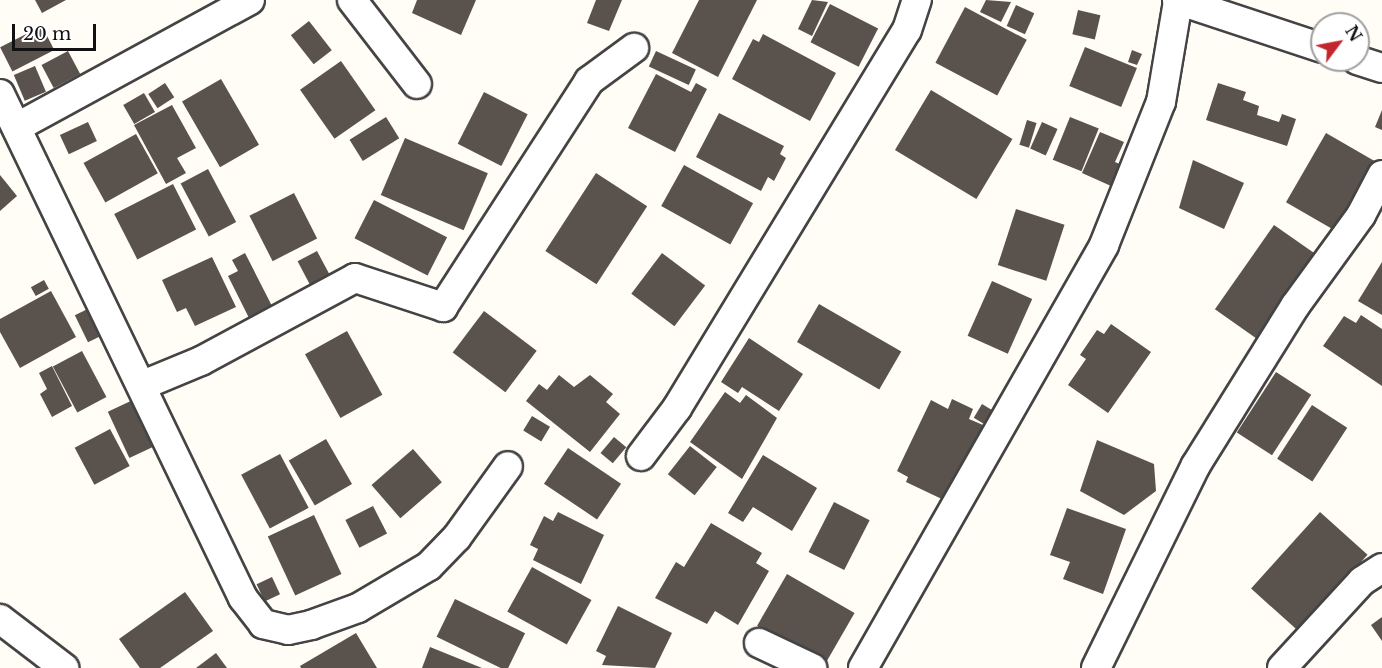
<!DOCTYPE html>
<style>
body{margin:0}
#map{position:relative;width:1382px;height:668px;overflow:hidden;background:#fffdf5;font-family:"Libre Baskerville",serif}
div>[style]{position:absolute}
.building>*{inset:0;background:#5a524d;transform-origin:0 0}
.roads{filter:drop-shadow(2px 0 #444) drop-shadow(-2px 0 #444) drop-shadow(0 2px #444) drop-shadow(0 -2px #444)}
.minor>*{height:28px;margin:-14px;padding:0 14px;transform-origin:14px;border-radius:14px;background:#fff}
span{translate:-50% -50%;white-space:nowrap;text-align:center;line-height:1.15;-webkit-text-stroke:6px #fff;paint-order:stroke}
.north{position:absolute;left:1310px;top:12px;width:60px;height:60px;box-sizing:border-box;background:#fff;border:2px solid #a0a0a0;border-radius:50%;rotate:58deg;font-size:16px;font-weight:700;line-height:24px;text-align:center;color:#111}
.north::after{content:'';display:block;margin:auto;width:21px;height:27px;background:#c4262e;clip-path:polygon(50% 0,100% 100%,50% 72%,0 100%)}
.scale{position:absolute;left:12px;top:24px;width:84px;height:27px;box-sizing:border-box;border:3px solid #111;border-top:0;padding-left:8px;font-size:18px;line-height:21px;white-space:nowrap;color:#111;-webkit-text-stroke:4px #fff;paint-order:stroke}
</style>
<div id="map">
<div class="building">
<div style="clip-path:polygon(35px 0,66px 0,42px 13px)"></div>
<div style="clip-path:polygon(417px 0,476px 0,461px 35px,412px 13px)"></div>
<div style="clip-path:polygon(596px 0,622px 0,609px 31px,587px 23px)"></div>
<div style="clip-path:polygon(699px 0,757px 0,718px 77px,672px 53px)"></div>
<div style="clip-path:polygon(812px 0,828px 2px,812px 36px,798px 29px)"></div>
<div style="clip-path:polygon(986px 0,1011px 2px,1001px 22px,980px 12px)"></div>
<div style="left:830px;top:4px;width:54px;height:43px;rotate:27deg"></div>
<div style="left:1016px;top:5px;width:20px;height:23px;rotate:24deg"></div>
<div style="left:965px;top:7px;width:70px;height:63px;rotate:28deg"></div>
<div style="left:1078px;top:10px;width:23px;height:25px;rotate:13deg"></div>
<div style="left:309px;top:21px;width:37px;height:23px;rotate:52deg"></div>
<div style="left:42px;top:26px;width:27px;height:47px;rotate:63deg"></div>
<div style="clip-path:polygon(763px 34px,836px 73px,810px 121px,732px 79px,753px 39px,759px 42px)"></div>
<div style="left:1085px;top:47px;width:56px;height:42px;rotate:22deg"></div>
<div style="clip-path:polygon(1132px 50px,1142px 54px,1137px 65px,1128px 62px)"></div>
<div style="left:68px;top:51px;width:26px;height:30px;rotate:62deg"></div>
<div style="left:656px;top:51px;width:44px;height:17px;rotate:25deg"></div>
<div style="left:341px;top:61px;width:60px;height:50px;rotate:55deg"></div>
<div style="left:35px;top:66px;width:28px;height:23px;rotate:67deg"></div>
<div style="clip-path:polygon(656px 74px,691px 92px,696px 83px,707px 89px,675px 152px,628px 128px)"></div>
<div style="left:221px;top:79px;width:76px;height:45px;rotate:60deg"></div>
<div style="left:165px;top:83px;width:17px;height:20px;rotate:57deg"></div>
<div style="clip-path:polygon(1218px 83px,1246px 92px,1243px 100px,1259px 106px,1257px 115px,1279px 122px,1282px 114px,1296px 119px,1287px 146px,1206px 120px)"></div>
<div style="left:931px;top:90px;width:95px;height:70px;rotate:31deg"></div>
<div style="left:484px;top:92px;width:49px;height:58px;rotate:27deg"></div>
<div style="left:144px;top:93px;width:22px;height:24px;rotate:60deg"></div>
<div style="clip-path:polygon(172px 105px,196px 148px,177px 158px,186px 173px,166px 184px,134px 125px)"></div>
<div style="clip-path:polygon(1382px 110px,1382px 130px,1375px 127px)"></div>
<div style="clip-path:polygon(719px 113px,784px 146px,780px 154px,786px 158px,774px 181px,768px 177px,761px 191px,696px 157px)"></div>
<div style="left:386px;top:117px;width:25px;height:43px;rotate:58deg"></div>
<div style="left:1070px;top:117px;width:31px;height:46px;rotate:22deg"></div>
<div style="left:1027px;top:120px;width:10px;height:26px;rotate:17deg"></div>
<div style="left:88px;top:122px;width:21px;height:31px;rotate:65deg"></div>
<div style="left:1042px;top:122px;width:17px;height:29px;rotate:24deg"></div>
<div style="clip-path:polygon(1100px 132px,1124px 142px,1115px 162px,1129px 168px,1120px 190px,1082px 173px)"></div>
<div style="left:1326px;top:133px;width:56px;height:80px;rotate:30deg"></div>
<div style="left:136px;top:134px;width:45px;height:60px;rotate:61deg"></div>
<div style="left:405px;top:138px;width:90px;height:62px;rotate:23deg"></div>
<div style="clip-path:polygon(1193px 160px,1244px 183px,1224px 229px,1179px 208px)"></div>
<div style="left:684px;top:165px;width:79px;height:47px;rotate:29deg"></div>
<div style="left:208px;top:169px;width:60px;height:31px;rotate:62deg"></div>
<div style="left:596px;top:173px;width:61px;height:93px;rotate:33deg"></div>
<div style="clip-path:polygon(0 175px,17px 196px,0 211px)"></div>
<div style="left:173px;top:184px;width:51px;height:66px;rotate:63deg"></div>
<div style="left:294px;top:193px;width:51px;height:50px;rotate:63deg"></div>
<div style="left:374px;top:200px;width:82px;height:43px;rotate:27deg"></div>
<div style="left:1016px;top:209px;width:51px;height:59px;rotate:18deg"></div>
<div style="left:1274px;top:225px;width:52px;height:103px;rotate:35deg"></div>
<div style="left:317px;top:251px;width:27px;height:22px;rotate:62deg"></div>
<div style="clip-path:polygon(245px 253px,272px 306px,249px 318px,228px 276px,238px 271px,232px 260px)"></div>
<div style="left:662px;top:253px;width:54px;height:51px;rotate:37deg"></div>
<div style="clip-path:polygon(212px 257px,236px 307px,195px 326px,186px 308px,177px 312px,162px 280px)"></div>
<div style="clip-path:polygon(1382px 262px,1382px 315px,1358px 301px)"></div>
<div style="left:44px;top:280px;width:10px;height:15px;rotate:61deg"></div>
<div style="left:992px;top:281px;width:44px;height:60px;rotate:24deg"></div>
<div style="clip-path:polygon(51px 291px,76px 337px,20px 368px,0 332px,0 319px)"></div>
<div style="left:100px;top:303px;width:30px;height:28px;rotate:64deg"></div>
<div style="left:819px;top:304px;width:95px;height:44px;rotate:30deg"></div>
<div style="left:484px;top:311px;width:66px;height:52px;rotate:37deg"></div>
<div style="clip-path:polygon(1361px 315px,1382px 329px,1382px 386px,1323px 346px,1344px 316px,1356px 323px)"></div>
<div style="clip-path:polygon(1111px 324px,1151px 352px,1108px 413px,1068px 385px,1086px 359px,1080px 355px,1097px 330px,1104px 334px)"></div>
<div style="left:347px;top:331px;width:73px;height:48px;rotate:61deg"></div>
<div style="clip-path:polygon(749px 338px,803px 374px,779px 411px,742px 387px,738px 393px,721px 382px)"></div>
<div style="left:82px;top:351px;width:52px;height:33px;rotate:62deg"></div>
<div style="clip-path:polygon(52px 366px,72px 406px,52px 417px,40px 394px,47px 389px,39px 373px)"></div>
<div style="left:1276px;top:372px;width:42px;height:72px;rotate:33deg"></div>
<div style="clip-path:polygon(559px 375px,574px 387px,590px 375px,613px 394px,606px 402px,620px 414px,590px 452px,526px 401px,539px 384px,547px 390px)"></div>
<div style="clip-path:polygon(725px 392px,740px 403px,746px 395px,777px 418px,742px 479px,690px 442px)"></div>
<div style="left:135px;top:399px;width:51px;height:30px;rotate:65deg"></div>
<div style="clip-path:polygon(952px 399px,973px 409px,969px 419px,983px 425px,946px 501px,906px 482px,908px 477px,897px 471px,931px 400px,948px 409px)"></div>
<div style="left:982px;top:404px;width:12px;height:16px;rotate:31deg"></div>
<div style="left:1312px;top:405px;width:42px;height:64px;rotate:33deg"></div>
<div style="left:532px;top:416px;width:21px;height:17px;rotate:31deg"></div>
<div style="left:110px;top:429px;width:42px;height:40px;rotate:62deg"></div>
<div style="left:614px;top:437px;width:16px;height:21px;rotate:40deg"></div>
<div style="left:326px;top:439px;width:52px;height:43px;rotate:60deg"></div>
<div style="clip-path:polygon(1097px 440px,1154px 464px,1156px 491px,1124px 515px,1080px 491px)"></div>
<div style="left:690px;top:446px;width:34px;height:36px;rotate:38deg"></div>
<div style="left:568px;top:448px;width:64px;height:43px;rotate:34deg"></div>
<div style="left:413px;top:449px;width:44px;height:55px;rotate:49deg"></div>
<div style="left:280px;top:454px;width:61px;height:44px;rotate:62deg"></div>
<div style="clip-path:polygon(763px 455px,817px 488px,792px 531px,753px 507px,743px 522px,728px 513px)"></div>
<div style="left:834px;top:502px;width:40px;height:56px;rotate:27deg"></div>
<div style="left:373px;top:506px;width:31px;height:31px;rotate:63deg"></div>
<div style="clip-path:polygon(1067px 508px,1126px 529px,1103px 594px,1063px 579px,1070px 562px,1050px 555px)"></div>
<div style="clip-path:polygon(558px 512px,604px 535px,581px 584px,533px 560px,538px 549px,530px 545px,544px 516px,553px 521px)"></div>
<div style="left:1320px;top:512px;width:64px;height:103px;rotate:42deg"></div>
<div style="left:314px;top:515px;width:65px;height:51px;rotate:65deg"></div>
<div style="clip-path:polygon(711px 523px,762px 553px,756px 563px,769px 571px,738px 625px,715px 611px,707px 624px,655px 598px,676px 562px,684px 567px)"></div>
<div style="left:532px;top:567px;width:68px;height:51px;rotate:29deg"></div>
<div style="left:787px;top:574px;width:78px;height:60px;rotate:30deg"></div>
<div style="left:272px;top:577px;width:19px;height:17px;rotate:65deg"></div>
<div style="clip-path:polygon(185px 592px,213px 631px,160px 668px,140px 668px,119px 639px)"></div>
<div style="left:455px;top:599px;width:78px;height:42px;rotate:26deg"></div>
<div style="clip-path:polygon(618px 606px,672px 633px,655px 668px,602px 665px,606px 656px,596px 651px)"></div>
<div style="clip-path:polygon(1382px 617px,1382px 641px,1371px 625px)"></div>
<div style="clip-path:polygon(356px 633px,377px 668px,301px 668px,300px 666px)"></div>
<div style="clip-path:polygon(430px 647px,482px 668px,422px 668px)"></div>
<div style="clip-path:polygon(216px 653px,227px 668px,196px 668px)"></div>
</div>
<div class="roads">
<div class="minor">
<div style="left:352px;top:0;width:106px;rotate:52.3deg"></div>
<div style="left:1177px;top:0;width:153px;rotate:18.3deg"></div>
<div style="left:1357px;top:60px;width:26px;rotate:18deg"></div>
<div style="left:0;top:94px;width:560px;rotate:64.26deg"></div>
<div style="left:243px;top:598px;width:33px;rotate:52deg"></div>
<div style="left:263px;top:624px;width:26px;rotate:13deg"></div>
<div style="left:288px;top:630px;width:24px;rotate:-12deg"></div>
<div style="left:311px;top:625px;width:50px;rotate:-19.9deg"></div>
<div style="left:358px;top:608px;width:82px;rotate:-30.6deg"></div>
<div style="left:429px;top:566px;width:40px;rotate:-46deg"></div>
<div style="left:457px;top:537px;width:87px;rotate:-54.3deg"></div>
<div style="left:19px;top:126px;width:263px;rotate:-28.6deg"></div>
<div style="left:143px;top:385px;width:63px;rotate:-22.5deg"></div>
<div style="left:201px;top:361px;width:175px;rotate:-28.3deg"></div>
<div style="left:355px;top:278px;width:93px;rotate:18.2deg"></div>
<div style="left:443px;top:307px;width:269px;rotate:-57.1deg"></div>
<div style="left:589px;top:81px;width:56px;rotate:-36.3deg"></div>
<div style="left:641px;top:456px;width:60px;rotate:-53.1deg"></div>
<div style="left:677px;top:408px;width:442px;rotate:-58.7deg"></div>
<div style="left:907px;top:30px;width:32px;rotate:-72deg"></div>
<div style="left:0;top:619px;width:81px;rotate:37.4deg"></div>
<div style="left:759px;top:643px;width:59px;rotate:25.3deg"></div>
<div style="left:863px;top:668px;width:487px;rotate:-60.3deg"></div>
<div style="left:1104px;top:245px;width:154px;rotate:-68.3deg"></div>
<div style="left:1161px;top:102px;width:102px;rotate:-80.4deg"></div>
<div style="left:1096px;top:668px;width:226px;rotate:-63.8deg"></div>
<div style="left:1196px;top:465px;width:187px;rotate:-58.1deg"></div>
<div style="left:1295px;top:306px;width:112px;rotate:-54deg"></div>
<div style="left:1361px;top:215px;width:45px;rotate:-62.3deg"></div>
<div style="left:1282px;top:668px;width:118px;rotate:-47.4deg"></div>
<div style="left:1362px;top:581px;width:24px;rotate:-33deg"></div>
</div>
</div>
<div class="north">N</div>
<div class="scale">20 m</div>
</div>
